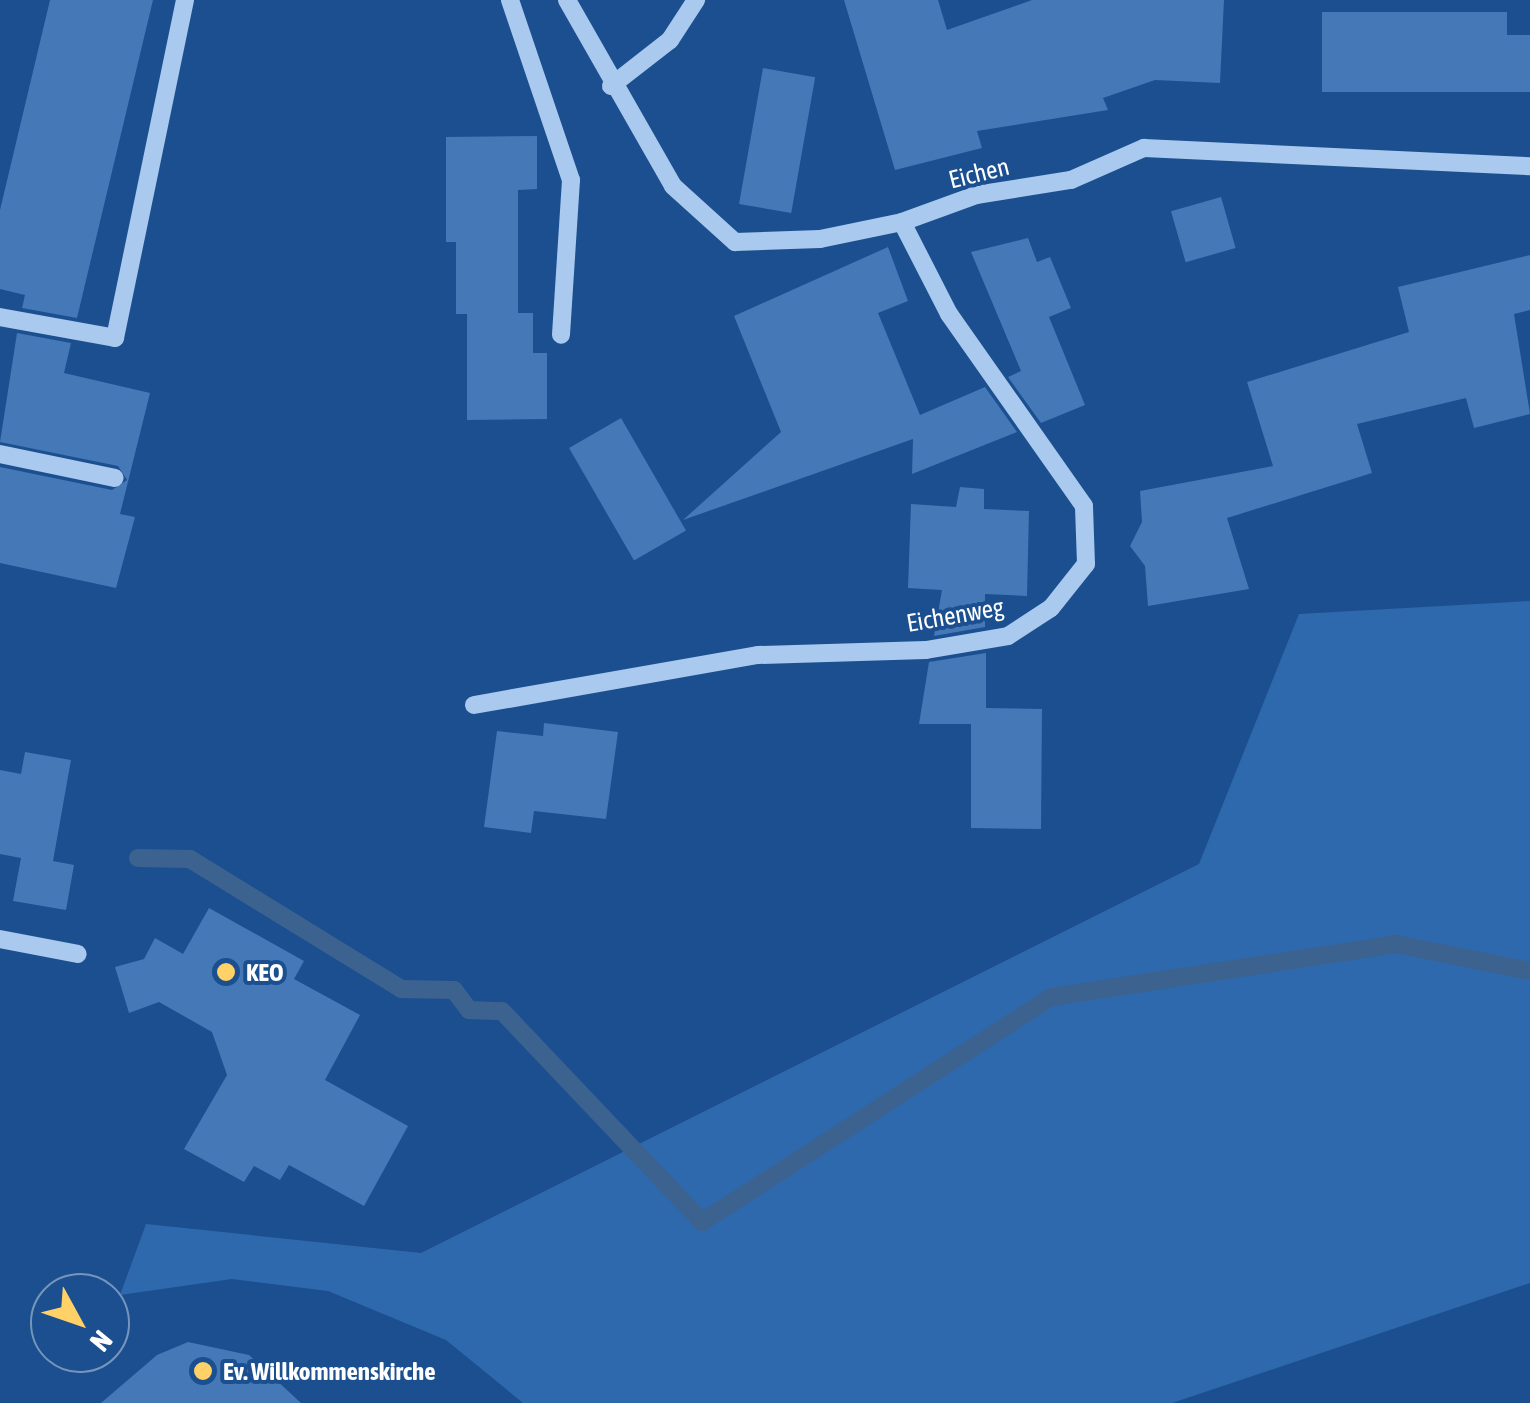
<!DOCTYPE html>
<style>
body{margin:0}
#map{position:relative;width:1530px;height:1403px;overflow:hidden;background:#1b4f8f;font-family:"Asap Condensed",sans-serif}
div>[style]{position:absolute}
.green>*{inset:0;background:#2e69ad}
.stream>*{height:18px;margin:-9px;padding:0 9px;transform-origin:9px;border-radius:9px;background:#3c6290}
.building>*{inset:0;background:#4478b7;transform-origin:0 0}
.minor>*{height:18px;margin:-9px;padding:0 9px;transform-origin:9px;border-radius:9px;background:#a9c9ee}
.dots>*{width:28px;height:28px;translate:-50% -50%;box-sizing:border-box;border:5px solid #1b4f8f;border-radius:50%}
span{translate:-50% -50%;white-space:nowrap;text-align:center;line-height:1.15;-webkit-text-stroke:8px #1b4f8f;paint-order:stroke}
.street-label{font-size:25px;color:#fff}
.poi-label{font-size:25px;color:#fff;font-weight:700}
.left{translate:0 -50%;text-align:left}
.north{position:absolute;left:30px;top:1273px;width:100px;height:100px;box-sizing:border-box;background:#1b4f8f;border:2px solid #7695bc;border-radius:50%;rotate:130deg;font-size:28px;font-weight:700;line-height:40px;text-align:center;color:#fff}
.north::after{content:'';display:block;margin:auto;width:35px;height:45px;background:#ffd166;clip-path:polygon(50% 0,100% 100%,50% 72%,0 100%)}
</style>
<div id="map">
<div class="green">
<div style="clip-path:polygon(1530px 601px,1530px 1283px,1172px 1403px,523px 1403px,446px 1340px,328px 1291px,232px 1279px,120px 1295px,146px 1224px,421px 1253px,1199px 864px,1299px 614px)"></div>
</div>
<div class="stream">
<div style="left:138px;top:858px;width:52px;rotate:1.1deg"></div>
<div style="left:190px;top:859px;width:248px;rotate:31.6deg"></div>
<div style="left:401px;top:989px;width:53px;rotate:1.1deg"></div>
<div style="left:454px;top:990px;width:25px;rotate:53deg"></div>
<div style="left:469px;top:1010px;width:33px;rotate:2deg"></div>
<div style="left:502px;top:1011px;width:291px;rotate:46.5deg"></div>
<div style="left:702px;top:1222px;width:415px;rotate:-32.8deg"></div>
<div style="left:1051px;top:997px;width:349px;rotate:-8.7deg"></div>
<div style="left:1396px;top:944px;width:137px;rotate:11.4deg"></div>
</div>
<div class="building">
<div style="clip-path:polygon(50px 0,153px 0,77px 318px,22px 308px,25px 295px,0 289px,0 210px)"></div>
<div style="clip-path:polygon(844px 0,938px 0,947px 30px,1032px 0,1224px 0,1220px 83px,1155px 80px,1103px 98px,1108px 110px,977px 131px,982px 148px,895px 170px)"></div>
<div style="clip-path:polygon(1322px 12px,1507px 12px,1507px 35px,1530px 35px,1530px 92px,1322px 92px)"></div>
<div style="left:763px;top:68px;width:53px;height:138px;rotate:10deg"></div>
<div style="clip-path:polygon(537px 136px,537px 189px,518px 190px,518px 313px,533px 313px,533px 353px,547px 353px,547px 419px,467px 420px,467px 314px,456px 314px,456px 242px,446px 242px,446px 137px)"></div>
<div style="left:1221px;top:197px;width:53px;height:52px;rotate:74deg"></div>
<div style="clip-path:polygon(1028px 238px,1037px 262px,1050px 257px,1071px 308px,1049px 317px,1085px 405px,1041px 423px,1008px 377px,1021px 371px,971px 252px)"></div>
<div style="clip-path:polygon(888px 247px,908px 301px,878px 313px,920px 415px,985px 387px,1017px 432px,912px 474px,913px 439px,683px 520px,781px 432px,734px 316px)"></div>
<div style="clip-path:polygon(1530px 255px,1530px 310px,1514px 314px,1530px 414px,1474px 428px,1466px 398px,1357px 424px,1372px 473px,1227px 518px,1249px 589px,1148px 606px,1145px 566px,1130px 546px,1142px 522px,1140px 491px,1273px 466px,1247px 382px,1409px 332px,1398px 287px)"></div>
<div style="clip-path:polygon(17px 333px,71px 343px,64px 373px,150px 393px,120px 514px,135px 517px,116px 588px,0 563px,0 467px,112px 490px,127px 480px,118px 466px,0 442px)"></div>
<div style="left:621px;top:418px;width:130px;height:60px;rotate:60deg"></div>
<div style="clip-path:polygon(960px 487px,984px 489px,984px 509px,1029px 511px,1027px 596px,985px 594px,985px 627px,934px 636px,942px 590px,908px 588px,911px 504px,956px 507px)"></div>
<div style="clip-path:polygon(986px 653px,986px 708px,1042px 709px,1041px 829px,971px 828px,971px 724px,919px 724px,929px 662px)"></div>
<div style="clip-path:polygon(544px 723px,618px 732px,606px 819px,534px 811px,531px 833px,484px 827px,497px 731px,543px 736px)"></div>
<div style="clip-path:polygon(25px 752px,71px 760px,53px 861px,74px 865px,66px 910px,13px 901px,21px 858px,0 854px,0 770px,21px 774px)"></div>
<div style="clip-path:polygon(209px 908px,304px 961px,294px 979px,360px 1015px,325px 1080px,408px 1126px,364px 1206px,289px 1165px,280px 1180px,254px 1166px,244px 1182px,184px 1149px,227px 1075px,212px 1032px,159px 1002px,129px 1013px,115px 967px,144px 959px,155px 938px,183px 954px)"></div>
<div style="clip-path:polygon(188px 1342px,249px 1355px,301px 1403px,101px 1403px,157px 1355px)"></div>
</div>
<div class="minor">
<div style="left:510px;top:0;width:190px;rotate:71.3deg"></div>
<div style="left:571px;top:180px;width:155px;rotate:93.7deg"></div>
<div style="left:567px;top:0;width:214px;rotate:60.3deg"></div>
<div style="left:673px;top:186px;width:84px;rotate:42.1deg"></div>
<div style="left:735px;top:242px;width:85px;rotate:-2deg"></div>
<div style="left:820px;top:239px;width:84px;rotate:-11.7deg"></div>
<div style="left:902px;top:222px;width:79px;rotate:-20deg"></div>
<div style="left:976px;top:195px;width:96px;rotate:-9deg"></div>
<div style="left:1071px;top:180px;width:80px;rotate:-23.7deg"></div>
<div style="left:1144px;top:148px;width:386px;rotate:2.7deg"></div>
<div style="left:611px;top:86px;width:75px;rotate:-37.9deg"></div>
<div style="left:670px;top:40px;width:48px;rotate:-57deg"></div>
<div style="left:0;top:317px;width:117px;rotate:10.3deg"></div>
<div style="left:115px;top:338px;width:345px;rotate:-78.3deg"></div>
<div style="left:0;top:454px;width:117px;rotate:11.8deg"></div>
<div style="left:474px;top:705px;width:288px;rotate:-10deg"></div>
<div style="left:758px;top:655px;width:168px;rotate:-1.7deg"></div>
<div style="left:926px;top:650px;width:83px;rotate:-9.7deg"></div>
<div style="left:1008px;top:636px;width:51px;rotate:-33.1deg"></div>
<div style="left:1051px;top:608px;width:56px;rotate:-51.5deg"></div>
<div style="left:1086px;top:564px;width:58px;rotate:-92deg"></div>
<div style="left:1084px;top:506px;width:235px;rotate:-125.1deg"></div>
<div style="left:949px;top:314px;width:103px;rotate:-117.1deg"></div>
<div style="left:0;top:939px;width:79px;rotate:10.9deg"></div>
</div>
<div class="dots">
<div style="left:226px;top:972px;background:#ffd166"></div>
<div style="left:203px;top:1371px;background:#ffd166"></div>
</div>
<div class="street-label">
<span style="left:979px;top:173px;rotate:-14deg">Eichen</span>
<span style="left:955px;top:615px;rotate:-10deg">Eichenweg</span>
</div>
<div class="poi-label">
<span class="left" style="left:246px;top:972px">KEO</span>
<span class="left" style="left:223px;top:1371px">Ev. Willkommenskirche</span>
</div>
<div class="north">N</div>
</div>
